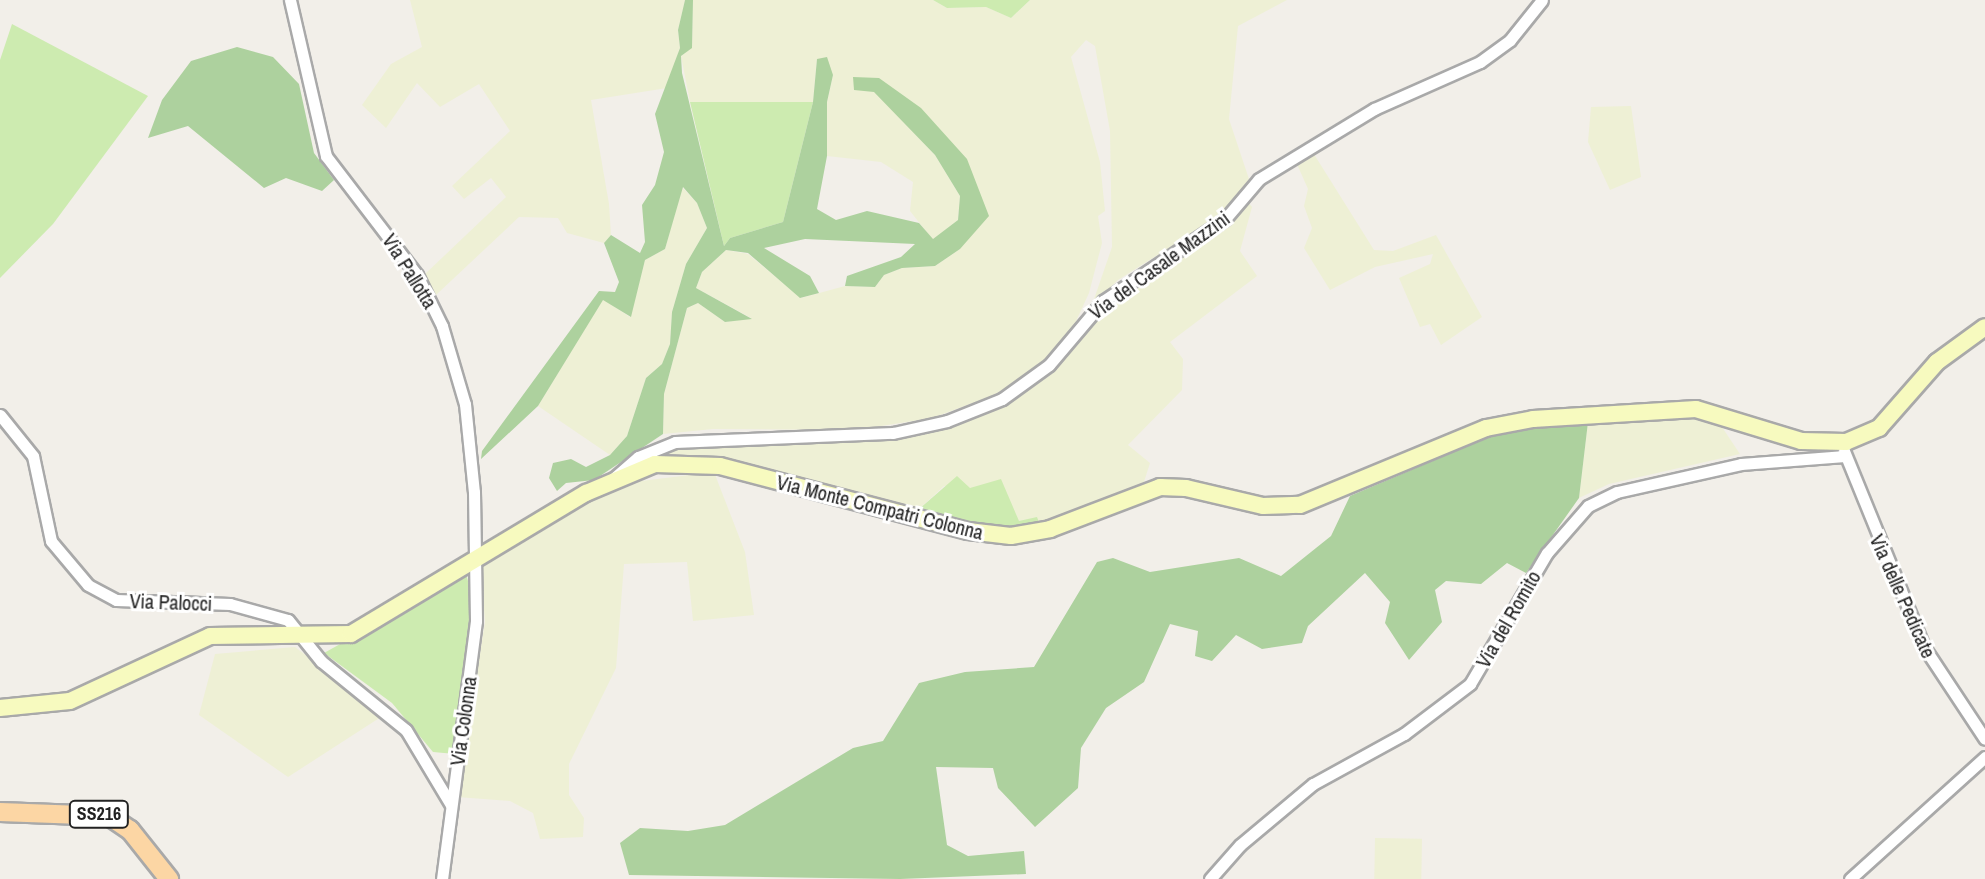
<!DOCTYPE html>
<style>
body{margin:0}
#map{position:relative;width:1985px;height:879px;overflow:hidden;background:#f2efe9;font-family:"Archivo Narrow",sans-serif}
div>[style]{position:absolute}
.farmland>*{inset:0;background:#eef0d5;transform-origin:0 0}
.grass>*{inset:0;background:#cdebb0}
.forest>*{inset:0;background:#add19e}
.roads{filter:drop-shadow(2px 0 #a9a9a9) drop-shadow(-2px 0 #a9a9a9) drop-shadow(0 2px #a9a9a9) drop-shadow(0 -2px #a9a9a9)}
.street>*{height:11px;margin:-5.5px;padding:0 5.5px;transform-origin:5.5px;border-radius:5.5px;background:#fff}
.secondary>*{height:16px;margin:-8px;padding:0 8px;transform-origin:8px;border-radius:8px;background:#f7fabf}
.primary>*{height:18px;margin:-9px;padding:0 9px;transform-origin:9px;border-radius:9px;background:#fcd6a4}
span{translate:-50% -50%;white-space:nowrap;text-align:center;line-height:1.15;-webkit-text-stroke:6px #fff;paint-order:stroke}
.shield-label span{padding:2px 6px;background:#fff;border:2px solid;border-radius:6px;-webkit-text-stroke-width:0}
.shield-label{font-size:18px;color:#222;font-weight:700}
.street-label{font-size:20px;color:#222}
</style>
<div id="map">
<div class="farmland">
<div style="clip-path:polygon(410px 0,685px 0,678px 30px,680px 48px,667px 88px,591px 100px,609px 204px,611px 235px,604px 243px,567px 233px,558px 218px,519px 217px,436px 295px,424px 275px,506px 197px,491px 178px,464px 199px,452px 186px,510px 131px,479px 84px,440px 107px,417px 83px,386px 128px,362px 105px,391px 64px,422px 47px)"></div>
<div style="clip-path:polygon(693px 0,933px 0,947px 8px,986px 7px,1011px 18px,1030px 0,1287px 0,1238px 26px,1229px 119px,1249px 179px,1221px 215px,1118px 280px,1092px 305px,1112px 247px,1110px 131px,1095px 46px,1086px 40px,1071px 57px,1100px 162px,1105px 211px,1098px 216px,1102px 243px,1089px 293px,1072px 330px,1042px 366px,992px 396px,932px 418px,856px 430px,713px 429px,663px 434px,664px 394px,687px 308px,698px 303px,725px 322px,751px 318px,696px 288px,702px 272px,726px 250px,748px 254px,801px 298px,845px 286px,875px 287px,884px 275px,902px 268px,935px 266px,960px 249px,966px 159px,874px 91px,935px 155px,960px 196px,958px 220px,933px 240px,910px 211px,913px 182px,881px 162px,827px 156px,827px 102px,833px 75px,817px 59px,813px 102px,690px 102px,681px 56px,692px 47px)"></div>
<div style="clip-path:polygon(1631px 106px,1641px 177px,1610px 190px,1588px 142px,1591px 107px)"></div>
<div style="clip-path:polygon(1312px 151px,1374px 250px,1393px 251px,1436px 235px,1482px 317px,1441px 345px,1430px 324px,1420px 327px,1399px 278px,1430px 264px,1433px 254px,1375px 267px,1330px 290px,1304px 248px,1312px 228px,1304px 206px,1308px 189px,1296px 162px)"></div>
<div style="clip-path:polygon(682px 187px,697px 203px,707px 228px,686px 264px,672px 312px,670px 344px,662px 364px,646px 378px,627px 436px,610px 455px,538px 406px,603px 299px,630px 317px,645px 260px,665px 249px)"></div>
<div style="clip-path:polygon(1247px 201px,1252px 207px,1240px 251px,1257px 276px,1170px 342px,1183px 359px,1182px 390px,1128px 445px,1150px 463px,1143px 485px,1040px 525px,1019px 521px,970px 489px,944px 486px,918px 510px,698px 456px,640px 461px,692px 443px,899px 439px,968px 421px,1048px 377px,1111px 297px,1197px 247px,1231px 222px)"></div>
<div style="clip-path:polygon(1682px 413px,1716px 418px,1740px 454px,1609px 484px,1579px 498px,1588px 422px)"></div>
<div style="clip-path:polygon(714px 472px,745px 552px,754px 615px,693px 621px,687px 562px,624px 564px,616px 668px,569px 764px,569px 795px,584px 818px,583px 837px,540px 839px,533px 813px,510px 801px,457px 797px,485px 622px,480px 562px,625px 483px)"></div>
<div style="clip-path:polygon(295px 647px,384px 715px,288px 777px,199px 715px,215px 654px)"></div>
<div style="left:1375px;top:838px;width:47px;height:41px;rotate:1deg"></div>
</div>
<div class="grass">
<div style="clip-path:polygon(933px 0,1030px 0,1011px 18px,986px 7px,947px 8px)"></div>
<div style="clip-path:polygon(12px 24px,148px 96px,53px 224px,0 278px,0 60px)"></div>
<div style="clip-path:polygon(690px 102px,813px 102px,783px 222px,730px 238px,724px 246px)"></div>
<div style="clip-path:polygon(957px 476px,970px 488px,1001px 479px,1019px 521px,1037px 517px,1040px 525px,987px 528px,918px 510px)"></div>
<div style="clip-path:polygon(466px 574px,473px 598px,455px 754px,433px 752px,392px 703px,324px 653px)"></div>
</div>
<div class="forest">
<div style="clip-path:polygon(685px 0,693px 0,692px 48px,681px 56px,682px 73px,724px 246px,730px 238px,783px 222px,813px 102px,817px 59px,827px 57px,833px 75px,827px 102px,827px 156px,817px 209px,836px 220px,867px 211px,919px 223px,933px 239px,958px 220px,960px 196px,935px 155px,874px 92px,854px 90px,853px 77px,879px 78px,921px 108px,967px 159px,989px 216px,960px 249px,935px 266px,902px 268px,884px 275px,875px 287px,845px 286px,847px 276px,901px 257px,915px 244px,805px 239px,764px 248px,810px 276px,819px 293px,800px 298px,748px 253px,726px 250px,702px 272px,696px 288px,752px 319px,725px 322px,698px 303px,687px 308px,664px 394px,663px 434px,594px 480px,566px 483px,557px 491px,549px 478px,553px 463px,571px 459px,586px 467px,610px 455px,627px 436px,646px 378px,662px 364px,670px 344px,672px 312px,686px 264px,707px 228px,697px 203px,683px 187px,665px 249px,645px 260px,631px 317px,603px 300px,538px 406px,481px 459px,482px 451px,599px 291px,615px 292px,619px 282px,604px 243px,611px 235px,640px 253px,645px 242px,642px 205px,655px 185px,664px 152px,655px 114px,680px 48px,678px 30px)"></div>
<div style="clip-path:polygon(237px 47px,273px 57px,299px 84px,314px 153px,334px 180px,322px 191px,286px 178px,264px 188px,188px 126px,148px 138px,162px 100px,191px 61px)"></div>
<div style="clip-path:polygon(1588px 422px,1579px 498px,1526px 573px,1507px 563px,1481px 584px,1446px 581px,1435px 590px,1442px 622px,1409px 660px,1385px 623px,1390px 602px,1365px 573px,1308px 626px,1302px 643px,1262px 649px,1236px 635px,1212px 661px,1195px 656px,1198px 631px,1170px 624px,1144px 682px,1106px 708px,1081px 748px,1078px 788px,1035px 827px,998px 788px,993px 768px,936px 767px,947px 845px,968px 856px,1024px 851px,1026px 874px,900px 879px,629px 875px,620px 843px,640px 828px,688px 831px,725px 825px,853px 748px,883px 741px,919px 683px,965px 672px,1034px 667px,1097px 562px,1113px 558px,1150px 572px,1239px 558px,1281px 576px,1331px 536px,1350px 496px,1515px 426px)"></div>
</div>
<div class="roads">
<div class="street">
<div style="left:290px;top:0;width:160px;rotate:77deg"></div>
<div style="left:326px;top:156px;width:150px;rotate:52.6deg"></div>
<div style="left:417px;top:275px;width:57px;rotate:63.9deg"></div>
<div style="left:442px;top:326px;width:81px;rotate:73.6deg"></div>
<div style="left:465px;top:404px;width:88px;rotate:84.2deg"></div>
<div style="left:474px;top:492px;width:129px;rotate:89.1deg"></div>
<div style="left:476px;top:621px;width:260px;rotate:97.5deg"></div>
<div style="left:0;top:415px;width:53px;rotate:51.2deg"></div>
<div style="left:33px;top:456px;width:87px;rotate:78deg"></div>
<div style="left:51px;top:541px;width:57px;rotate:49.9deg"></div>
<div style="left:88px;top:585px;width:32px;rotate:28deg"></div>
<div style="left:116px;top:600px;width:114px;rotate:2deg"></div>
<div style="left:230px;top:604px;width:60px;rotate:15.4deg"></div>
<div style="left:288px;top:620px;width:53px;rotate:51.2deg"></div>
<div style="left:321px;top:661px;width:109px;rotate:39.1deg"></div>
<div style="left:406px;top:730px;width:87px;rotate:59deg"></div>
<div style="left:1844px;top:451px;width:212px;rotate:67.8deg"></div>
<div style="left:1924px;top:647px;width:110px;rotate:56.5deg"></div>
<div style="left:614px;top:478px;width:32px;rotate:-41deg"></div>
<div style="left:638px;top:457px;width:40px;rotate:-22deg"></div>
<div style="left:675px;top:442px;width:218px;rotate:-2.4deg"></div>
<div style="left:893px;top:433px;width:55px;rotate:-12.5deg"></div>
<div style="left:947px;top:421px;width:59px;rotate:-21.8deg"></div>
<div style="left:1002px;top:399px;width:58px;rotate:-35.9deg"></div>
<div style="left:1049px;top:365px;width:84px;rotate:-49.8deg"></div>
<div style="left:1103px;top:301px;width:147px;rotate:-33.9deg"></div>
<div style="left:1225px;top:219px;width:52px;rotate:-49.6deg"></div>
<div style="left:1259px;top:179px;width:135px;rotate:-31.3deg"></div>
<div style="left:1374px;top:109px;width:116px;rotate:-23.9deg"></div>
<div style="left:1480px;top:62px;width:37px;rotate:-36deg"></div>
<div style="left:1510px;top:40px;width:51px;rotate:-51.3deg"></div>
<div style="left:1210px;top:879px;width:45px;rotate:-48.6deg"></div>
<div style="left:1240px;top:845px;width:95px;rotate:-39.9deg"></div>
<div style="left:1313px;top:784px;width:104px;rotate:-28.8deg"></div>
<div style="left:1404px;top:734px;width:83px;rotate:-37.1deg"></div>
<div style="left:1470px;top:684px;width:152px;rotate:-59.6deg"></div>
<div style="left:1547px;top:553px;width:62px;rotate:-48.9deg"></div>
<div style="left:1588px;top:506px;width:32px;rotate:-26deg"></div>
<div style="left:1617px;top:492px;width:127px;rotate:-12.7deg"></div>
<div style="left:1741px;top:464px;width:104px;rotate:-4.4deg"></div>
<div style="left:1850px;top:879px;width:182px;rotate:-42.1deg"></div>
</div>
<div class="secondary">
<div style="left:0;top:708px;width:70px;rotate:-5.7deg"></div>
<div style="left:70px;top:701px;width:154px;rotate:-24.9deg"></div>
<div style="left:210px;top:636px;width:141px;rotate:-0.8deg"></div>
<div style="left:351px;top:634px;width:274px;rotate:-31deg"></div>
<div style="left:586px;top:493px;width:75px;rotate:-22.8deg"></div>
<div style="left:655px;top:464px;width:65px;rotate:1.8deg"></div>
<div style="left:720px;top:466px;width:256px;rotate:14.7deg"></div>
<div style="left:968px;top:531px;width:43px;rotate:6.6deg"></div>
<div style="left:1011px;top:536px;width:40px;rotate:-10deg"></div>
<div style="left:1050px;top:529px;width:118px;rotate:-20.9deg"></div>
<div style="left:1160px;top:487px;width:26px;rotate:2deg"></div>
<div style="left:1186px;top:488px;width:79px;rotate:13.2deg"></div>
<div style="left:1263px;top:506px;width:37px;rotate:-2deg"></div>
<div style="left:1300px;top:505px;width:201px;rotate:-22.5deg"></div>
<div style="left:1486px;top:428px;width:48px;rotate:-10.8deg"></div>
<div style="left:1533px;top:419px;width:163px;rotate:-3.5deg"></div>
<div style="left:1696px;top:409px;width:110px;rotate:16.9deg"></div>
<div style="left:1801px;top:441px;width:45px;rotate:1.3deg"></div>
<div style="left:1846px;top:442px;width:36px;rotate:-23deg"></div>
<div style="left:1879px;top:428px;width:88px;rotate:-48.7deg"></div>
<div style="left:1937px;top:362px;width:59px;rotate:-36.1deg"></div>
</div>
<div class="primary">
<div style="left:0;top:812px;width:109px;rotate:2.1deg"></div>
<div style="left:109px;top:816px;width:25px;rotate:34deg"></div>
<div style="left:130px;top:830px;width:63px;rotate:51.5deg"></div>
</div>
</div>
<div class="shield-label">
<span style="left:99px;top:814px">SS216</span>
</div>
<div class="street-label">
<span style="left:1159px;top:265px;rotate:-36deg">Via del Casale Mazzini</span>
<span style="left:410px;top:271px;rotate:58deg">Via Pallotta</span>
<span style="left:880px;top:507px;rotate:14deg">Via Monte Compatri Colonna</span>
<span style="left:1903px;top:596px;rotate:66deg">Via delle Pedicate</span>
<span style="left:171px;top:602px;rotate:2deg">Via Palocci</span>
<span style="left:1508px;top:619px;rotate:-60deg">Via del Romito</span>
<span style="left:463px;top:721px;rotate:-82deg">Via Colonna</span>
</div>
</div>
